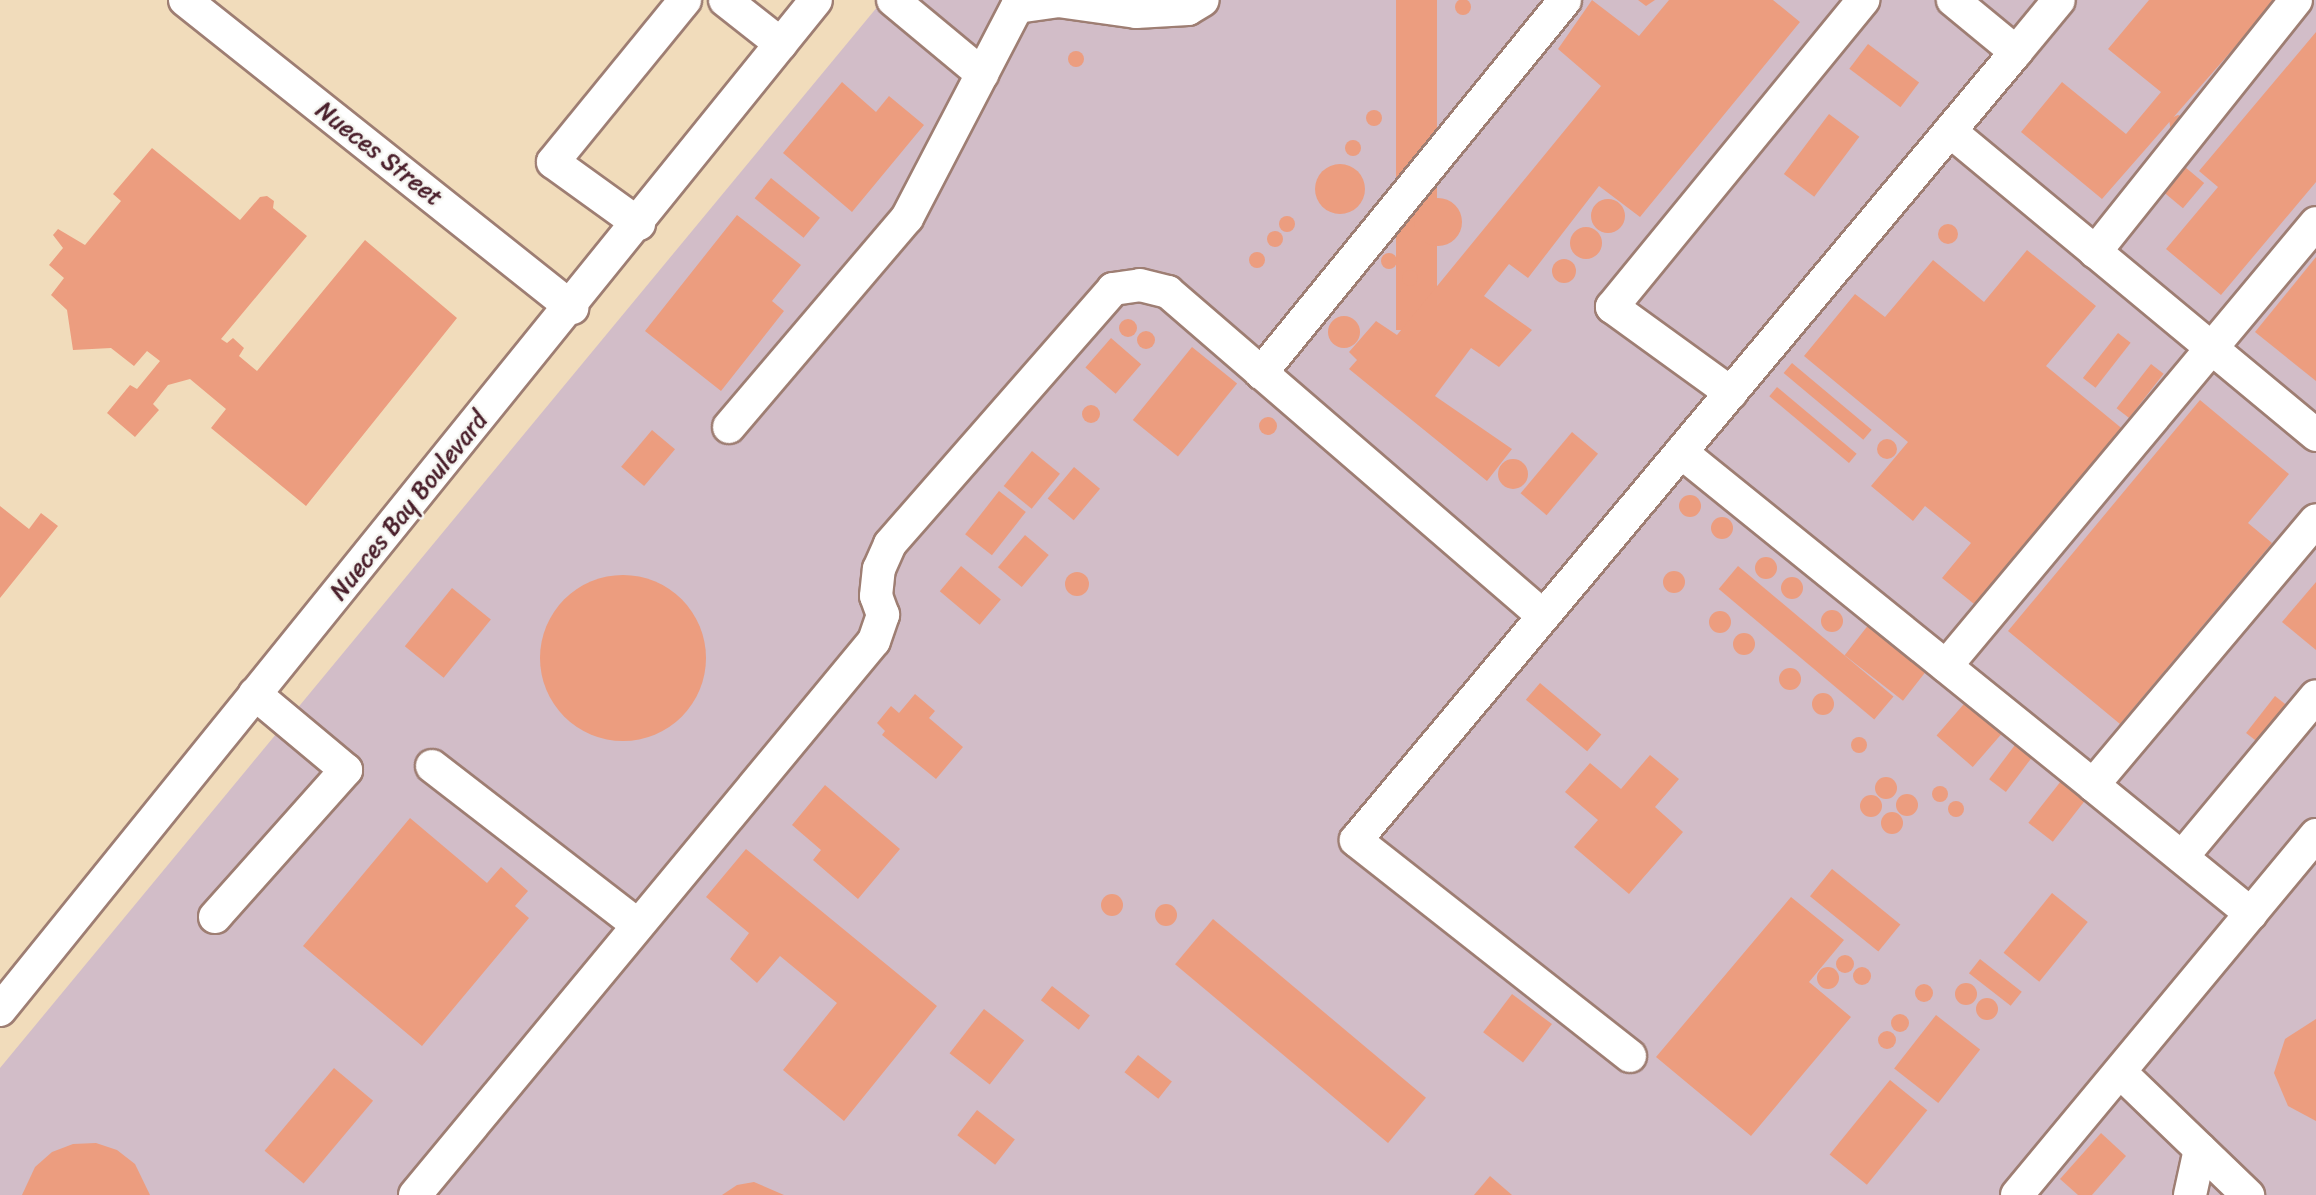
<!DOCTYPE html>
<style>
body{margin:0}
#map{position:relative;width:2316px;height:1195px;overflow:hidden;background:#f1dcbb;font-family:Sriracha,sans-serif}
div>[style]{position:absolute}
.industrial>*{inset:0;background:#d2bdc8}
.building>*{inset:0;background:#ec9d7f;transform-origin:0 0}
.round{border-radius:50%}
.roads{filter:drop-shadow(2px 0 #9e7e73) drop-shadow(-2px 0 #9e7e73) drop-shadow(0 2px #9e7e73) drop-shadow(0 -2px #9e7e73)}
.minor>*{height:32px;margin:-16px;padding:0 16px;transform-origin:16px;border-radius:16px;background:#fff}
span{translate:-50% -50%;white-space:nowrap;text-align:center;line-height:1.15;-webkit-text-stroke:5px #f6f6f2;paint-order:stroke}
.street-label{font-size:24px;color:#4a1f2b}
</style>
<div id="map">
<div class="industrial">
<div style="clip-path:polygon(883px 0,2316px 0,2316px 1195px,0 1195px,0 1068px)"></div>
</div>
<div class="building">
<div class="round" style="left:1455px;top:-1px;width:16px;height:16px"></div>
<div style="left:1396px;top:0;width:41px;height:330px"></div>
<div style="clip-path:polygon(1592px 0,1639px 36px,1669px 0,1773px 0,1800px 22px,1640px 217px,1599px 186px,1528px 278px,1509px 264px,1484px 296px,1532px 330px,1499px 367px,1471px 348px,1435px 396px,1512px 449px,1487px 481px,1349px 369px,1357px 360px,1349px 352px,1376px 321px,1397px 335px,1601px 86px,1558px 49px)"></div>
<div style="clip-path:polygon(1638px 0,1655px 0,1646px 6px)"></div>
<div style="clip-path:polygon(2149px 0,2276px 0,2102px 199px,2021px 132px,2062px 82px,2126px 134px,2161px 92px,2108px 49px)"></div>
<div style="clip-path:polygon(2316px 32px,2316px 182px,2221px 295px,2166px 249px,2218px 187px,2199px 171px)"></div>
<div style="left:1868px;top:44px;width:64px;height:31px;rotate:37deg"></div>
<div class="round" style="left:1068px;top:51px;width:16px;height:16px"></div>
<div style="clip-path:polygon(842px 82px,876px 112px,889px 96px,924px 125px,852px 212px,783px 153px)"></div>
<div class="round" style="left:1366px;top:110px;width:16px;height:16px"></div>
<div style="left:1829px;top:114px;width:38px;height:75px;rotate:37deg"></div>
<div style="clip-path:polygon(2178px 115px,2184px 117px,2171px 132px,2169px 119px)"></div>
<div class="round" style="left:1345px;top:140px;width:16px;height:16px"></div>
<div style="clip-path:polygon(152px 148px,240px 220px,260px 197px,267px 196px,274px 201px,273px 208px,307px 236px,221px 339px,227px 343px,233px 338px,244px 348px,239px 356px,257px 371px,365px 240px,457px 318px,306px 506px,211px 428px,226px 409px,190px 379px,168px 385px,153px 404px,159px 410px,135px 437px,107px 413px,130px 385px,137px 389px,160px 361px,147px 351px,134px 366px,111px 348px,73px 350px,67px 310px,51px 295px,64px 278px,49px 265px,63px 248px,53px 235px,58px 229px,85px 245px,121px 201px,113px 194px)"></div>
<div class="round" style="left:1315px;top:164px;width:50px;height:50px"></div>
<div style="left:2185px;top:167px;width:25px;height:33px;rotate:40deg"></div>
<div style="left:771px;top:178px;width:63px;height:26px;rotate:39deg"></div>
<div class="round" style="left:1414px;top:198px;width:48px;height:48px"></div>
<div class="round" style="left:1591px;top:199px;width:34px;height:34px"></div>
<div style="clip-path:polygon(737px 215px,801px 265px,772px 301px,784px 311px,721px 391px,645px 331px)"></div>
<div class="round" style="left:1279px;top:216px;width:16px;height:16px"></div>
<div class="round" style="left:1938px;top:224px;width:20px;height:20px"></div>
<div class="round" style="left:1570px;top:227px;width:32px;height:32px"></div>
<div class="round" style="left:1267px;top:231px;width:16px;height:16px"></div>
<div style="clip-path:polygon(2027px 250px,2096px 306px,2046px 366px,2125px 431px,1979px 608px,1942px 578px,1971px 543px,1925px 506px,1913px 521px,1871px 486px,1908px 442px,1804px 356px,1855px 294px,1885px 317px,1933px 260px,1984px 302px)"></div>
<div class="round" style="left:1249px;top:252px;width:16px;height:16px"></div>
<div class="round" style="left:1381px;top:253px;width:16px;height:16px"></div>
<div style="clip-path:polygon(2316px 257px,2316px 381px,2255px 332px)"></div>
<div class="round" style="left:1552px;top:259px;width:24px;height:24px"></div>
<div class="round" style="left:1402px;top:270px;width:16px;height:16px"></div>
<div class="round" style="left:1328px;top:316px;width:32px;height:32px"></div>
<div class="round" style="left:1119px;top:319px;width:18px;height:18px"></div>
<div class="round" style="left:1137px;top:331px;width:18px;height:18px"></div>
<div style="left:2118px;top:333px;width:16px;height:57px;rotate:38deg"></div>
<div style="left:1111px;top:338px;width:40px;height:39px;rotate:41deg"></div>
<div style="left:1192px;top:347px;width:58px;height:94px;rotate:39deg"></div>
<div style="left:1792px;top:363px;width:104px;height:13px;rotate:40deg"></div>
<div style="left:2151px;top:364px;width:16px;height:56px;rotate:38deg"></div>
<div style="left:1777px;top:387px;width:104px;height:12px;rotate:40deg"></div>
<div style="clip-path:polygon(2200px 400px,2289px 474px,2248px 523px,2272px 543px,2120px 724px,2008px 631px)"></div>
<div class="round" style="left:1082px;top:405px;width:18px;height:18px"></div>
<div class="round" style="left:1259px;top:417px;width:18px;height:18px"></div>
<div style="left:652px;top:430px;width:30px;height:48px;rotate:40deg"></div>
<div style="left:1572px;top:432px;width:34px;height:80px;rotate:40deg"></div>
<div class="round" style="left:1877px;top:439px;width:20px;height:20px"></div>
<div style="left:1032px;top:451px;width:36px;height:45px;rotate:39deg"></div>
<div class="round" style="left:1498px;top:459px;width:30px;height:30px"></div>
<div style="left:1074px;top:467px;width:34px;height:41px;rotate:40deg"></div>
<div style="left:999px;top:491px;width:34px;height:55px;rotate:38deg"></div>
<div class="round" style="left:1679px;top:495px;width:22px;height:22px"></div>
<div style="clip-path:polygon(0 506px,29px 529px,41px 513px,58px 526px,0 598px)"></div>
<div class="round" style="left:1711px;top:517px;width:22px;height:22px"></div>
<div style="left:1025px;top:535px;width:31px;height:42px;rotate:40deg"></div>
<div class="round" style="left:1755px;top:557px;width:22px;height:22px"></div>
<div style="left:961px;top:566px;width:52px;height:33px;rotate:40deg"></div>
<div style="left:1738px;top:566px;width:203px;height:30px;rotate:40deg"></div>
<div class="round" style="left:1663px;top:571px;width:22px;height:22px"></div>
<div class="round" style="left:1065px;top:572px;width:24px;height:24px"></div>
<div class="round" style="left:540px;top:575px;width:166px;height:166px"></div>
<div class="round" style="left:1781px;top:577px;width:22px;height:22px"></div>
<div style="clip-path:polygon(2316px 582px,2316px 650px,2282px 622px)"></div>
<div style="left:452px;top:588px;width:50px;height:75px;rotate:39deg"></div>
<div class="round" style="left:1821px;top:610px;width:22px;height:22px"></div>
<div class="round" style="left:1709px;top:611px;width:22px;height:22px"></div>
<div style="left:1873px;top:619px;width:74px;height:46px;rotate:38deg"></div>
<div class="round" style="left:1733px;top:633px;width:22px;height:22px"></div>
<div class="round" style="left:1779px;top:668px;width:22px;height:22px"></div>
<div style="left:1540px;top:683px;width:80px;height:22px;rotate:40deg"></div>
<div class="round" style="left:1812px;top:693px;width:22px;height:22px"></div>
<div style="clip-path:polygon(915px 694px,935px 711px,929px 718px,963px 747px,936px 779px,882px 735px,885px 731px,877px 723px,891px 706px,899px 713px)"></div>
<div style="left:2275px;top:696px;width:24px;height:47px;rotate:38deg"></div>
<div style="left:1970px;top:697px;width:48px;height:51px;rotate:41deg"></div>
<div class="round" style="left:1851px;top:737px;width:16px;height:16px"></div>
<div style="left:2021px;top:737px;width:21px;height:53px;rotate:37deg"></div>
<div style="clip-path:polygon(1650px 755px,1679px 779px,1655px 807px,1683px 832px,1629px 894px,1574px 847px,1598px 820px,1565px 792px,1590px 763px,1621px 789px)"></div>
<div class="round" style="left:1875px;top:777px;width:22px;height:22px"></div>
<div style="left:2061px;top:781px;width:31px;height:53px;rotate:38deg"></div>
<div style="clip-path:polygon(825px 785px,900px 849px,858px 899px,813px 860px,821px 850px,792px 825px)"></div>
<div class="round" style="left:1932px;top:786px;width:16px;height:16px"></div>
<div class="round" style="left:1896px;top:794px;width:22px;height:22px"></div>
<div class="round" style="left:1860px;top:795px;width:22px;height:22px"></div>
<div class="round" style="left:1948px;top:801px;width:16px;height:16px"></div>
<div class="round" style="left:1881px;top:812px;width:22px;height:22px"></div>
<div style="clip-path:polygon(410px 818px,487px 883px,501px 867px,528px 891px,515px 906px,529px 918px,422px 1046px,303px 946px)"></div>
<div style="clip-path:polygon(746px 849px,937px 1006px,844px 1121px,783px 1070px,837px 1003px,780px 956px,757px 983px,730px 959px,749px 933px,706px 897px)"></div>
<div style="left:1832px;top:869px;width:88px;height:35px;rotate:39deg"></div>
<div style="left:2052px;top:893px;width:46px;height:77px;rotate:39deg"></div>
<div class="round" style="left:1101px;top:894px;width:22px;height:22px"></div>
<div style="clip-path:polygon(1791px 897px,1844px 940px,1809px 982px,1851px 1017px,1751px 1136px,1656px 1057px)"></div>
<div class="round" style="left:1155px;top:904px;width:22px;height:22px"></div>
<div style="left:1213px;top:919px;width:278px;height:59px;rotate:40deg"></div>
<div class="round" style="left:1836px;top:955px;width:18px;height:18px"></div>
<div style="left:1980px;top:959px;width:53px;height:18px;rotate:38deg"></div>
<div class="round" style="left:1853px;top:967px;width:18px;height:18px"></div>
<div class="round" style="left:1817px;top:967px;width:22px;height:22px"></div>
<div class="round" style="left:1955px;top:983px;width:22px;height:22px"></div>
<div class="round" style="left:1915px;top:984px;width:18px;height:18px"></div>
<div style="left:1052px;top:986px;width:48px;height:18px;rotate:38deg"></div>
<div style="left:1512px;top:994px;width:50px;height:48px;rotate:37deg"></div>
<div class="round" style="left:1976px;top:998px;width:22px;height:22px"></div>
<div style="left:984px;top:1009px;width:51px;height:56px;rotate:38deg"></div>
<div class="round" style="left:1891px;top:1014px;width:18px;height:18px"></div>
<div style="left:1936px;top:1015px;width:56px;height:68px;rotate:38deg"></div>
<div style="clip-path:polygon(2316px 1019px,2316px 1121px,2288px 1106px,2274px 1073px,2285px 1039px)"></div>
<div class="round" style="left:1878px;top:1031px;width:18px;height:18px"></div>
<div style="left:1138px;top:1055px;width:43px;height:22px;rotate:38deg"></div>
<div style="left:334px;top:1068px;width:51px;height:108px;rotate:40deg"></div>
<div style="left:1890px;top:1080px;width:48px;height:96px;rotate:39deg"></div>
<div style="left:977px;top:1110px;width:48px;height:32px;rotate:38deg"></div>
<div style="clip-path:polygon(2101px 1133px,2126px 1156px,2092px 1195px,2078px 1195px,2060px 1179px)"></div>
<div style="clip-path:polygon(96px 1143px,117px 1150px,135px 1164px,150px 1195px,22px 1195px,35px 1167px,52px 1152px,73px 1144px)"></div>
<div style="clip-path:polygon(1490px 1176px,1512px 1195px,1474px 1195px)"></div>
<div style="clip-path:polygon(754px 1182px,784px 1195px,722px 1195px,737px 1185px)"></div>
</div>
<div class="roads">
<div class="minor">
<div style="left:185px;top:0;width:495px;rotate:38.5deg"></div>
<div style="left:725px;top:0;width:71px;rotate:38.2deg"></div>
<div style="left:893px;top:0;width:116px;rotate:39.7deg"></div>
<div style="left:2016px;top:52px;width:67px;rotate:-50.4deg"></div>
<div style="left:1950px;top:131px;width:476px;rotate:39.7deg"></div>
<div style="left:639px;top:224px;width:106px;rotate:-144.2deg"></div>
<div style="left:553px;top:162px;width:209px;rotate:-50.8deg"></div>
<div style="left:2095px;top:252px;width:322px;rotate:-51.4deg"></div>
<div style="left:1261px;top:373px;width:481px;rotate:-50.8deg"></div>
<div style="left:1731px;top:393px;width:147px;rotate:-144.1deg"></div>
<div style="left:1612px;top:307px;width:397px;rotate:-50.7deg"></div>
<div style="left:729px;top:427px;width:275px;rotate:-49.6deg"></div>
<div style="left:907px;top:218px;width:238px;rotate:-62.5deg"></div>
<div style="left:1017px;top:7px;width:41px;rotate:-8.3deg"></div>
<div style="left:1058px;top:1px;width:79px;rotate:8deg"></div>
<div style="left:1136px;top:12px;width:52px;rotate:-3.3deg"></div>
<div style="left:1188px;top:9px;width:17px;rotate:-31deg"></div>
<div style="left:1681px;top:452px;width:530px;rotate:38.95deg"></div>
<div style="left:2093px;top:785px;width:346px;rotate:-49.9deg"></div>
<div style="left:1946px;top:666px;width:577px;rotate:-50.13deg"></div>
<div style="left:432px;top:766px;width:260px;rotate:37.7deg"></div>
<div style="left:2093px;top:785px;width:204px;rotate:39.2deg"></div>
<div style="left:2182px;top:857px;width:209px;rotate:-50.2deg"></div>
<div style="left:215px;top:917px;width:197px;rotate:-48.3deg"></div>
<div style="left:346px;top:770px;width:119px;rotate:-140.1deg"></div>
<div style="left:0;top:1010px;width:1298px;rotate:-51.06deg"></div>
<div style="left:1630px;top:1056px;width:349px;rotate:-141.8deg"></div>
<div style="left:1356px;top:840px;width:1028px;rotate:-50.05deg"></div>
<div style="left:2016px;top:52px;width:82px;rotate:-140.5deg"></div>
<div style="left:2120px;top:1072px;width:178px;rotate:43.9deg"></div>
<div style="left:415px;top:1195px;width:719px;rotate:-50.36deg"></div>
<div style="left:874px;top:641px;width:28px;rotate:-71deg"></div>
<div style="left:883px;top:615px;width:20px;rotate:-110deg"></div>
<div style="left:876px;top:596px;width:27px;rotate:-84deg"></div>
<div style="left:879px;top:569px;width:27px;rotate:-66deg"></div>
<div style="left:890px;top:544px;width:339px;rotate:-48.8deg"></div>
<div style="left:1113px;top:289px;width:27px;rotate:-8deg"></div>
<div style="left:1140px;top:285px;width:29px;rotate:14deg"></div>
<div style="left:1168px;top:292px;width:496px;rotate:40.8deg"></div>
<div style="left:2017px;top:1195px;width:468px;rotate:-50.3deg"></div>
<div style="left:2190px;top:1195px;width:47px;rotate:-77.7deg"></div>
</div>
</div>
<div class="street-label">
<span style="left:379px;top:154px;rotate:38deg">Nueces Street</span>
<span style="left:409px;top:506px;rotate:-51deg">Nueces Bay Boulevard</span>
</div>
</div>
